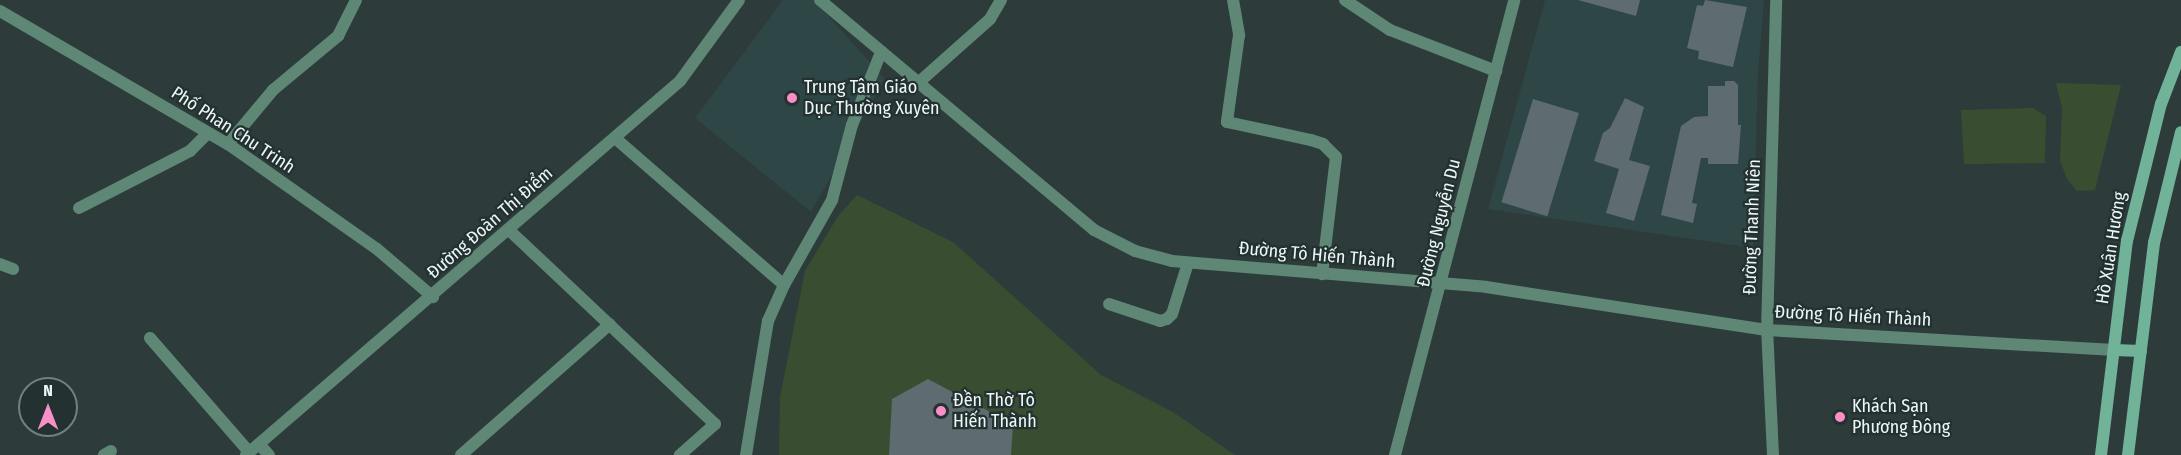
<!DOCTYPE html>
<meta charset="utf-8">
<style>
body{margin:0}
#map{position:relative;width:2181px;height:455px;overflow:hidden;background:#2d3b3b;font-family:"Fira Sans Condensed",sans-serif}
div>[style]{position:absolute}
.built>*{inset:0;background:#2f4646}
.green>*{inset:0;background:#394e31}
.building>*{inset:0;background:#5e6b71;transform-origin:0 0}
.minor>*{height:12px;margin:-6px;padding:0 6px;transform-origin:6px;border-radius:6px;background:#5e8776}
.tertiary>*{height:12px;margin:-6px;padding:0 6px;transform-origin:6px;border-radius:6px;background:#5e8776}
.secondary>*{height:12px;margin:-6px;padding:0 6px;transform-origin:6px;border-radius:6px;background:#70b399}
.dots>*{width:16px;height:16px;translate:-50% -50%;box-sizing:border-box;border:3px solid #233131;border-radius:50%}
span{translate:-50% -50%;white-space:nowrap;text-align:center;line-height:1.15;-webkit-text-stroke:4.5px #233131;paint-order:stroke}
.poi-label{font-size:18px;color:#eef7f7}
.left{translate:0 -50%;text-align:left}
.street-label{font-size:18px;color:#eef7f7}
.north{position:absolute;left:18px;top:377px;width:60px;height:60px;box-sizing:border-box;background:#233131;border:2px solid #748080;border-radius:50%;rotate:0deg;font-size:16px;font-weight:700;line-height:24px;text-align:center;color:#eef7f7}
.north::after{content:'';display:block;margin:auto;width:21px;height:27px;background:#fa8fc7;clip-path:polygon(50% 0,100% 100%,50% 72%,0 100%)}
</style>
<div id="map">
<div class="built">
<div style="clip-path:polygon(783px 0,814px 0,885px 79px,811px 212px,695px 118px)"></div>
<div style="clip-path:polygon(1545px 0,1764px 0,1758px 74px,1753px 248px,1488px 209px)"></div>
</div>
<div class="green">
<div style="clip-path:polygon(2056px 83px,2121px 85px,2095px 190px,2077px 191px,2067px 179px,2060px 161px,2062px 108px)"></div>
<div style="clip-path:polygon(2033px 108px,2046px 116px,2045px 163px,1964px 164px,1961px 110px)"></div>
<div style="clip-path:polygon(857px 195px,953px 242px,1101px 375px,1173px 412px,1235px 455px,779px 455px,780px 397px,805px 271px,838px 216px)"></div>
</div>
<div class="building">
<div style="clip-path:polygon(1578px 0,1640px 0,1636px 16px)"></div>
<div style="clip-path:polygon(1705px 0,1747px 7px,1733px 67px,1698px 59px,1699px 51px,1687px 48px,1697px 5px,1703px 6px)"></div>
<div style="clip-path:polygon(1725px 81px,1734px 81px,1738px 85px,1738px 125px,1741px 125px,1738px 164px,1708px 164px,1708px 158px,1701px 158px,1692px 203px,1697px 204px,1693px 223px,1661px 215px,1681px 126px,1694px 117px,1708px 116px,1708px 86px,1725px 86px)"></div>
<div style="clip-path:polygon(1625px 98px,1644px 107px,1629px 160px,1650px 166px,1634px 221px,1606px 213px,1619px 169px,1594px 161px,1603px 133px,1610px 128px)"></div>
<div style="left:1533px;top:99px;width:48px;height:108px;rotate:17deg"></div>
<div style="clip-path:polygon(928px 379px,1013px 424px,1011px 455px,889px 455px,892px 399px)"></div>
</div>
<div class="minor">
<div style="left:820px;top:0;width:358px;rotate:40deg"></div>
<div style="left:1094px;top:230px;width:46px;rotate:27.1deg"></div>
<div style="left:1135px;top:251px;width:38px;rotate:15deg"></div>
<div style="left:1172px;top:261px;width:315px;rotate:4.7deg"></div>
<div style="left:1486px;top:287px;width:284px;rotate:8.7deg"></div>
<div style="left:1767px;top:330px;width:348px;rotate:3.3deg"></div>
<div style="left:1233px;top:0;width:36px;rotate:80deg"></div>
<div style="left:1239px;top:35px;width:88px;rotate:97.9deg"></div>
<div style="left:1227px;top:122px;width:86px;rotate:12.1deg"></div>
<div style="left:1311px;top:140px;width:13px;rotate:18deg"></div>
<div style="left:1323px;top:144px;width:18px;rotate:45deg"></div>
<div style="left:1336px;top:157px;width:118px;rotate:96.8deg"></div>
<div style="left:1345px;top:0;width:54px;rotate:33.7deg"></div>
<div style="left:1390px;top:30px;width:114px;rotate:21.1deg"></div>
<div style="left:0;top:11px;width:264px;rotate:30.3deg"></div>
<div style="left:228px;top:144px;width:182px;rotate:35.2deg"></div>
<div style="left:377px;top:249px;width:74px;rotate:40.6deg"></div>
<div style="left:918px;top:83px;width:96px;rotate:-41.6deg"></div>
<div style="left:990px;top:19px;width:22px;rotate:-60deg"></div>
<div style="left:615px;top:138px;width:224px;rotate:41deg"></div>
<div style="left:228px;top:144px;width:70px;rotate:-50.2deg"></div>
<div style="left:273px;top:90px;width:85px;rotate:-39.7deg"></div>
<div style="left:338px;top:36px;width:40px;rotate:-63.4deg"></div>
<div style="left:79px;top:208px;width:125px;rotate:-27.2deg"></div>
<div style="left:190px;top:151px;width:25px;rotate:-45deg"></div>
<div style="left:509px;top:230px;width:283px;rotate:43.3deg"></div>
<div style="left:715px;top:424px;width:47px;rotate:138.5deg"></div>
<div style="left:0;top:264px;width:14px;rotate:21deg"></div>
<div style="left:1109px;top:304px;width:54px;rotate:18.4deg"></div>
<div style="left:1160px;top:321px;width:7px;rotate:-16deg"></div>
<div style="left:1167px;top:319px;width:7px;rotate:-45deg"></div>
<div style="left:1172px;top:314px;width:53px;rotate:-72.6deg"></div>
<div style="left:150px;top:338px;width:151px;rotate:49deg"></div>
<div style="left:259px;top:444px;width:15px;rotate:48deg"></div>
<div style="left:104px;top:455px;width:8px;rotate:-30deg"></div>
<div style="left:246px;top:455px;width:573px;rotate:-40.75deg"></div>
<div style="left:680px;top:81px;width:100px;rotate:-53.9deg"></div>
<div style="left:461px;top:455px;width:198px;rotate:-41.3deg"></div>
<div style="left:746px;top:455px;width:136px;rotate:-80.7deg"></div>
<div style="left:768px;top:321px;width:39px;rotate:-66deg"></div>
<div style="left:784px;top:285px;width:98px;rotate:-60.5deg"></div>
<div style="left:832px;top:200px;width:78px;rotate:-75.1deg"></div>
<div style="left:852px;top:125px;width:79px;rotate:-68.3deg"></div>
</div>
<div class="tertiary">
<div style="left:1395px;top:455px;width:470px;rotate:-75.3deg"></div>
<div style="left:1773px;top:455px;width:125px;rotate:-92.7deg"></div>
<div style="left:1767px;top:330px;width:330px;rotate:-88.4deg"></div>
</div>
<div class="secondary">
<div style="left:2114px;top:350px;width:27px;rotate:2deg"></div>
<div style="left:2101px;top:455px;width:216px;rotate:-83.1deg"></div>
<div style="left:2127px;top:241px;width:141px;rotate:-76.1deg"></div>
<div style="left:2161px;top:104px;width:56px;rotate:-69deg"></div>
<div style="left:2128px;top:455px;width:214px;rotate:-83deg"></div>
<div style="left:2154px;top:243px;width:114px;rotate:-76.3deg"></div>
</div>
<div class="dots">
<div style="left:792px;top:98px;background:#fa8fc7"></div>
<div style="left:941px;top:411px;background:#fa8fc7"></div>
<div style="left:1840px;top:417px;background:#fa8fc7"></div>
</div>
<div class="poi-label">
<span class="left" style="left:804px;top:98px">Trung Tâm Giáo<br>Dục Thường Xuyên</span>
<span class="left" style="left:953px;top:411px">Đền Thờ Tô<br>Hiến Thành</span>
<span class="left" style="left:1852px;top:417px">Khách Sạn<br>Phương Đông</span>
</div>
<div class="street-label">
<span style="left:233px;top:130px;rotate:33deg">Phố Phan Chu Trinh</span>
<span style="left:490px;top:223px;rotate:-41deg">Đường Đoàn Thị Điểm</span>
<span style="left:1439px;top:223px;rotate:-76deg">Đường Nguyễn Du</span>
<span style="left:1752px;top:227px;rotate:-88deg">Đường Thanh Niên</span>
<span style="left:2111px;top:248px;rotate:-81deg">Hồ Xuân Hương</span>
<span style="left:1317px;top:255px;rotate:5deg">Đường Tô Hiến Thành</span>
<span style="left:1853px;top:316px;rotate:3deg">Đường Tô Hiến Thành</span>
</div>
<div class="north">N</div>
</div>
